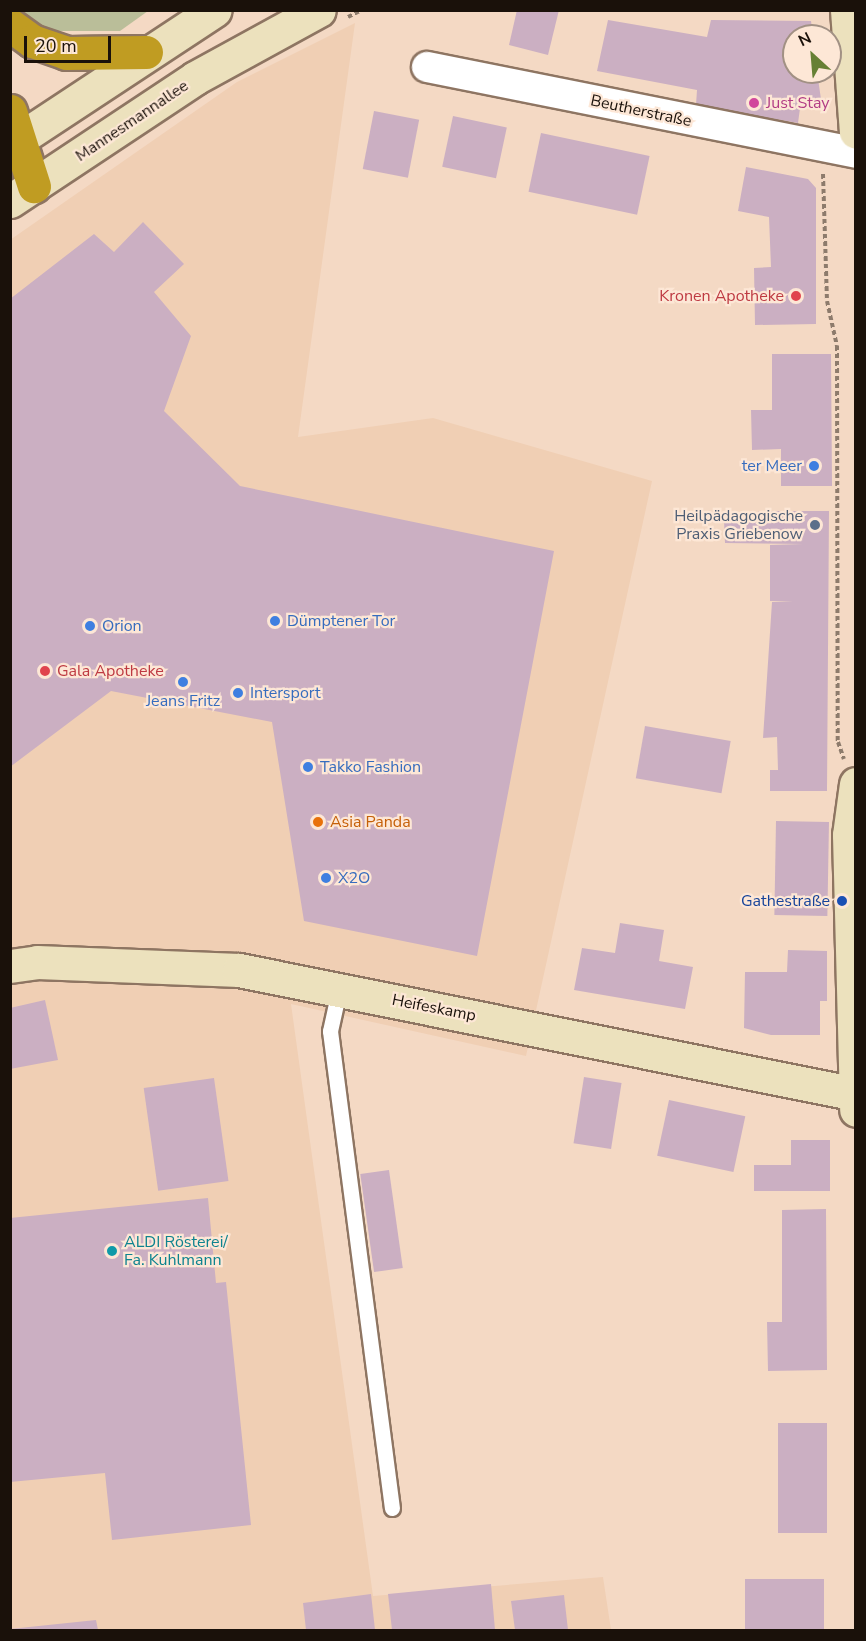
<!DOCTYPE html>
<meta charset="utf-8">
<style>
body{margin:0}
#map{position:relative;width:866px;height:1641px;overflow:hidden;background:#f4d9c4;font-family:"Nunito Sans",sans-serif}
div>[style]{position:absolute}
.built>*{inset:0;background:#f0cfb4}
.green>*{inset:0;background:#babe99}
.building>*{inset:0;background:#cbafc2;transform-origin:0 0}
.path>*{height:4px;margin-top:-2px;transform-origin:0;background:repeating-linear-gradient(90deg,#8d7b6c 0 4.5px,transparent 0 7.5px)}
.roads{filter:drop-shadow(2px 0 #8e7562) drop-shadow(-2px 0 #8e7562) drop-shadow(0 2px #8e7562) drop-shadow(0 -2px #8e7562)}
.lane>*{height:15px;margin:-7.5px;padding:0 7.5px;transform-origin:7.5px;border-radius:7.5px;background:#fff}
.street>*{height:30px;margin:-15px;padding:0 15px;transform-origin:15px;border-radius:15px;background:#fff}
.secondary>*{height:33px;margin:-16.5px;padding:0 16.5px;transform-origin:16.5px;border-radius:16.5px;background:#ece1bd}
.highway>*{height:33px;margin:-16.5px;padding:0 16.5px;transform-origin:16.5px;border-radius:16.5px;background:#c09c22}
.dots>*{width:16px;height:16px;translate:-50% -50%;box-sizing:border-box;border:3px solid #fde7d6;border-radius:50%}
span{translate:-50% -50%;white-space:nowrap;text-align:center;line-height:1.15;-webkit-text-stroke:4.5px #fde7d6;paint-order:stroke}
.hotel-label{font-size:16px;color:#b23c85}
.left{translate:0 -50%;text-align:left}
.street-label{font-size:16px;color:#1a110a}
.health-label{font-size:16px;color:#be3a42}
.right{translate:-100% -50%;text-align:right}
.shop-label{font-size:16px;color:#366cbe}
.service-label{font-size:16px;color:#4e5e75}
.food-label{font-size:16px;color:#c56008}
.transit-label{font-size:16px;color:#164399}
.culture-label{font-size:16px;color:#0d838f}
.frame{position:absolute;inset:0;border:12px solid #1a110a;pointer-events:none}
.north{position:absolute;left:782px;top:24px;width:60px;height:60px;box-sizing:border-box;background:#fde7d6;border:2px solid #a29184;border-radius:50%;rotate:334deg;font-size:16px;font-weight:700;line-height:24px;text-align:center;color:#1a110a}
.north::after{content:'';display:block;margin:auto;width:21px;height:27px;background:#668034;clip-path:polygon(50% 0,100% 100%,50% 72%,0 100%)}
.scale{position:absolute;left:24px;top:36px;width:87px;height:27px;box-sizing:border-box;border:3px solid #1a110a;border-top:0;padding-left:8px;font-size:18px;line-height:21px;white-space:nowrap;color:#1a110a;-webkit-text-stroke:4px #fde7d6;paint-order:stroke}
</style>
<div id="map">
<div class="built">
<div style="clip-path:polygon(355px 23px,298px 437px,433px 418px,652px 481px,526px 1056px,291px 1004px,373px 1596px,603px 1577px,611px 1630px,11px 1630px,10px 240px,237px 82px)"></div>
</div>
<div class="green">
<div style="clip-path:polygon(14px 11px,148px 11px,120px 31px,52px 31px)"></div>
</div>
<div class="building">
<div style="clip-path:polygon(517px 10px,559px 10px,548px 55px,509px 45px)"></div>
<div style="clip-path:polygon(608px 20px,707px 37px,711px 20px,811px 21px,813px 36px,794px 36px,794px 72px,817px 72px,821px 99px,801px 101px,798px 123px,696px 105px,697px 90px,597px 71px)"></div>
<div style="left:374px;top:111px;width:46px;height:59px;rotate:11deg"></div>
<div style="left:453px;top:116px;width:55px;height:52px;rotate:12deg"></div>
<div style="left:541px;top:133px;width:111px;height:60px;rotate:12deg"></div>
<div style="clip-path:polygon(746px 167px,808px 179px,816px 188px,816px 324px,755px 325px,754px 268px,771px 267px,769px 217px,738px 211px)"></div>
<div style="clip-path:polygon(143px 222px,184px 264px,154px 292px,191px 336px,164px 411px,240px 486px,554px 551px,477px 956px,304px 921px,272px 722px,111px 691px,10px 767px,10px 299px,94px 234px,114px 252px)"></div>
<div style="clip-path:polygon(772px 354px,831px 354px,832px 486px,781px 486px,781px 449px,752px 450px,751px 410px,772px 410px)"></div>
<div style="clip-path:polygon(758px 511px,829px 511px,827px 791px,770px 791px,770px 770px,778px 770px,777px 737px,763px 738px,772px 602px,793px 601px,770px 601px,770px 545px,803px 544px,725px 543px,724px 520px,759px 519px)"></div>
<div style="left:645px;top:726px;width:87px;height:53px;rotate:10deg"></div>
<div style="left:776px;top:821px;width:53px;height:94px;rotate:1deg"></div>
<div style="clip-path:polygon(620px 923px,664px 930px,659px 961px,693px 967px,685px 1009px,574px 990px,582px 948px,615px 953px)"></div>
<div style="clip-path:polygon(788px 950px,827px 951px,827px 1001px,820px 1001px,820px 1035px,771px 1035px,744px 1028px,745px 972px,787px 972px)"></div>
<div style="clip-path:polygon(45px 1000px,58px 1060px,10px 1069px,10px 1008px)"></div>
<div style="left:584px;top:1077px;width:38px;height:67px;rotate:9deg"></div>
<div style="left:214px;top:1078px;width:104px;height:71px;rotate:82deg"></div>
<div style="left:669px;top:1100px;width:78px;height:57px;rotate:12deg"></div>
<div style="clip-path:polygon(791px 1140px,830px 1140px,830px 1191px,754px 1191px,754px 1165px,791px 1165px)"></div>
<div style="left:389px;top:1170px;width:99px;height:29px;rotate:82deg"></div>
<div style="clip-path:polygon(208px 1198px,216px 1283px,226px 1282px,251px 1525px,112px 1540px,105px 1473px,10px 1482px,10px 1218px)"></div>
<div style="clip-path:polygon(826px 1209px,827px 1370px,768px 1371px,767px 1322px,782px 1322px,782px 1210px)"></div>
<div style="left:778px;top:1423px;width:49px;height:110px"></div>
<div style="left:745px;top:1579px;width:79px;height:51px"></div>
<div style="clip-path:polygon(491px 1584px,495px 1630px,392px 1630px,388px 1594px)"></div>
<div style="clip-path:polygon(371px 1594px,375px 1630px,306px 1630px,303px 1603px)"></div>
<div style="clip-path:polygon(564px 1595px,568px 1630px,515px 1630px,511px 1601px)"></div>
<div style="clip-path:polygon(96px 1620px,98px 1630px,10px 1630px,10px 1629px)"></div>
</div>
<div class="path">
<div style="left:348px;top:17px;width:16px;rotate:-27deg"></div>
<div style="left:823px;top:174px;width:127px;rotate:88.2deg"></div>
<div style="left:827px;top:301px;width:46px;rotate:77.5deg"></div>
<div style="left:837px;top:346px;width:396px;rotate:89.9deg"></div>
<div style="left:838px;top:742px;width:18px;rotate:71deg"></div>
</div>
<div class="roads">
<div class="lane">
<div style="left:339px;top:990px;width:42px;rotate:102.4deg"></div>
<div style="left:330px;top:1031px;width:481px;rotate:82.6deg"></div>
</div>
<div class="street">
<div style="left:427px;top:67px;width:438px;rotate:11.3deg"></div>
</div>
<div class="secondary">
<div style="left:847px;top:10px;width:122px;rotate:85.8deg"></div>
<div style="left:10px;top:145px;width:245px;rotate:-33.4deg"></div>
<div style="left:10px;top:201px;width:222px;rotate:-33.6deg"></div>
<div style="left:195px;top:78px;width:141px;rotate:-28.7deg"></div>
<div style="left:856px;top:784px;width:51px;rotate:97.8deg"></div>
<div style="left:849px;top:835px;width:275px;rotate:88.5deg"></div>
<div style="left:10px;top:966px;width:27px;rotate:-8deg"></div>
<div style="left:37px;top:962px;width:202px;rotate:2.3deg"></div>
<div style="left:239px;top:970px;width:629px;rotate:11.36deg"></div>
</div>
<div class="highway">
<div style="left:10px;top:25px;width:27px;rotate:36deg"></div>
<div style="left:32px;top:41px;width:36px;rotate:19deg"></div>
<div style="left:66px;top:53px;width:80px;rotate:-0.7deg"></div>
<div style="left:10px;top:111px;width:79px;rotate:72.3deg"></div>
</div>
</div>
<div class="dots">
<div style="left:754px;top:103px;background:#d1479c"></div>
<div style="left:796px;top:296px;background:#e0444e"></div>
<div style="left:814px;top:466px;background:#3f7fe0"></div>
<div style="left:815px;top:525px;background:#5c6f8a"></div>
<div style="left:275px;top:621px;background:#3f7fe0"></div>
<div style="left:90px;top:626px;background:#3f7fe0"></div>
<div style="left:45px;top:671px;background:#e0444e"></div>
<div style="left:183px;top:682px;background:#3f7fe0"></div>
<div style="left:238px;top:693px;background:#3f7fe0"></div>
<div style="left:308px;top:767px;background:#3f7fe0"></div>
<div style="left:318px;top:822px;background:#e8710a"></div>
<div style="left:326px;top:878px;background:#3f7fe0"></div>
<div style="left:842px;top:901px;background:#1a4fb4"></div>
<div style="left:112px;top:1251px;background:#0f9aa8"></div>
</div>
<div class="hotel-label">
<span class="left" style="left:766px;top:103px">Just Stay</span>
</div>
<div class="street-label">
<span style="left:641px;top:111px;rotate:12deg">Beutherstraße</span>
<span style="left:132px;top:121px;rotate:-34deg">Mannesmannallee</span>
<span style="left:434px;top:1008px;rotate:11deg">Heifeskamp</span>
</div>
<div class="health-label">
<span class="right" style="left:784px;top:296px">Kronen Apotheke</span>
<span class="left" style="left:57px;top:671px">Gala Apotheke</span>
</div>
<div class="shop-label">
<span class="right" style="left:802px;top:466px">ter Meer</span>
<span class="left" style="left:287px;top:621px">Dümptener Tor</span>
<span class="left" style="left:102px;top:626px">Orion</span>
<span class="left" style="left:250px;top:693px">Intersport</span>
<span style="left:183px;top:701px">Jeans Fritz</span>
<span class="left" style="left:320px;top:767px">Takko Fashion</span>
<span class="left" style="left:338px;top:878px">X2O</span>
</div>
<div class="service-label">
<span class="right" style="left:803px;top:525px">Heilpädagogische<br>Praxis Griebenow</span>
</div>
<div class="food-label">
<span class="left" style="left:330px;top:822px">Asia Panda</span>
</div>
<div class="transit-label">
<span class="right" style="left:830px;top:901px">Gathestraße</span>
</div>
<div class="culture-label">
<span class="left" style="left:124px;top:1251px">ALDI Rösterei/<br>Fa. Kuhlmann</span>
</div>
<div class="frame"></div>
<div class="north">N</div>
<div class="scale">20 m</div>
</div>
